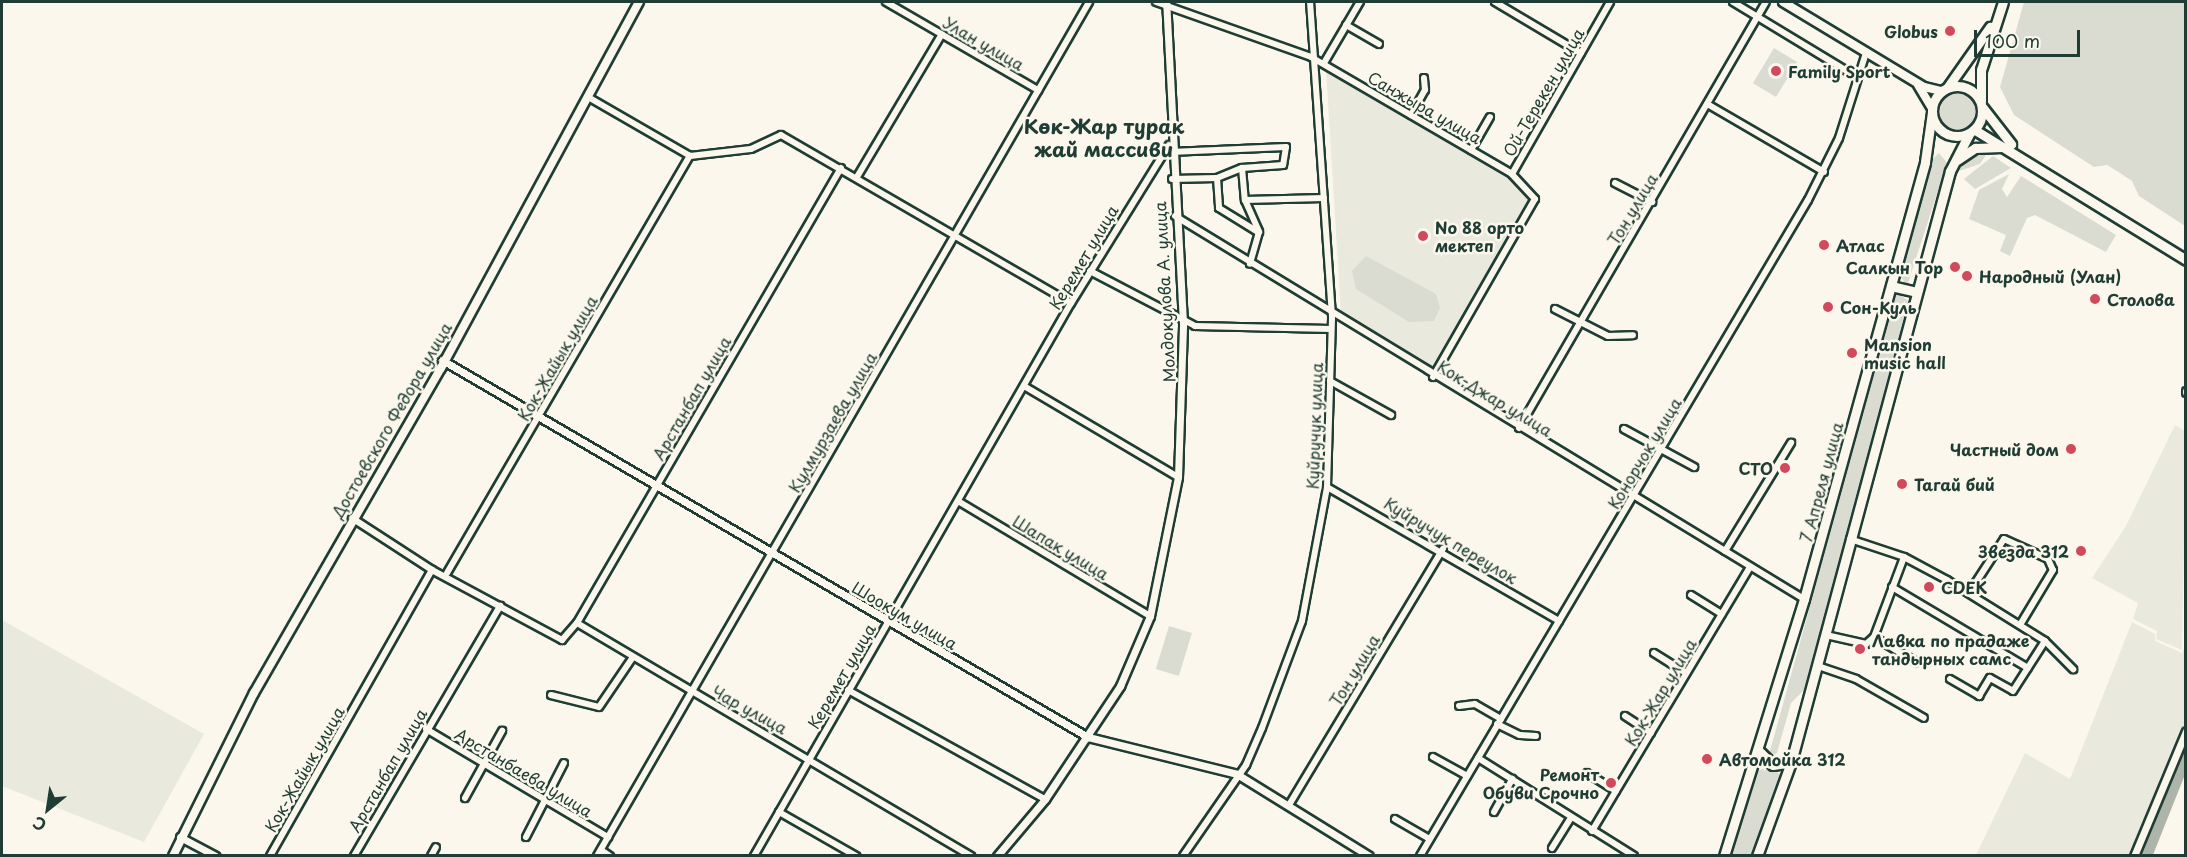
<!DOCTYPE html>
<meta charset="utf-8">
<style>
body{margin:0}
#map{position:relative;width:2187px;height:857px;overflow:hidden;background:#fbf7ec;font-family:"Playpen Sans",sans-serif}
div>[style]{position:absolute}
.built>*{inset:0;background:#eae9de}
.green>*{inset:0;background:#dbdcd1;transform-origin:0 0}
.round{border-radius:50%}
.river>*{height:14px;margin:-7px;padding:0 7px;transform-origin:7px;border-radius:7px;background:#adb4aa}
.roads{filter:drop-shadow(2px 0 #1f3d34) drop-shadow(-2px 0 #1f3d34) drop-shadow(0 2px #1f3d34) drop-shadow(0 -2px #1f3d34)}
.minor>*{height:6px;margin:-3px;padding:0 3px;transform-origin:3px;border-radius:3px;background:#fbf7ec}
.tertiary>*{height:7px;margin:-3.5px;padding:0 3.5px;transform-origin:3.5px;border-radius:3.5px;background:#fbf7ec}
.secondary>*{height:8px;margin:-4px;padding:0 4px;transform-origin:4px;border-radius:4px;background:#fbf7ec}
.primary>*{height:9px;margin:-4.5px;padding:0 4.5px;transform-origin:4.5px;border-radius:4.5px;background:#fbf7ec}
.primary>.ring{margin:-4.5px;padding:0;box-sizing:content-box;background:none;border:9px solid #fbf7ec;border-radius:50%}
.dots>*{width:16px;height:16px;translate:-50% -50%;box-sizing:border-box;border:3px solid #fbf7ec;border-radius:50%}
span{translate:-50% -50%;white-space:nowrap;text-align:center;line-height:1.15;-webkit-text-stroke:5px #fbf7ec;paint-order:stroke}
.poi-label{font-size:16px;color:#1f3d34;font-weight:700}
.right{translate:-100% -50%;text-align:right}
.left{translate:0 -50%;text-align:left}
.street-label{font-size:16px;color:#1f3d34}
.quarter-label{font-size:20px;color:#1f3d34;font-weight:700}
.frame{position:absolute;inset:0;border:3px solid #1f3d34;pointer-events:none}
.north{position:absolute;left:18px;top:779px;width:60px;height:60px;-webkit-text-stroke:4px #fbf7ec;paint-order:stroke;rotate:210deg;font-size:16px;font-weight:700;line-height:24px;text-align:center;color:#1f3d34}
.north::after{content:'';display:block;margin:auto;width:21px;height:27px;background:#1f3d34;clip-path:polygon(50% 0,100% 100%,50% 72%,0 100%)}
.scale{position:absolute;left:1974px;top:30px;width:106px;height:27px;box-sizing:border-box;border:3px solid #1f3d34;border-top:0;padding-left:8px;font-size:18px;line-height:21px;white-space:nowrap;color:#1f3d34;-webkit-text-stroke:4px #fbf7ec;paint-order:stroke}
</style>
<div id="map">
<div class="built">
<div style="clip-path:polygon(1326px 70px,1509px 176px,1528px 201px,1434px 369px,1341px 314px)"></div>
<div style="clip-path:polygon(2175px 425px,2186px 432px,2182px 650px,2156px 639px,2157px 631px,2133px 619px,2138px 603px,2092px 578px,2126px 526px)"></div>
<div style="clip-path:polygon(2px 620px,204px 734px,144px 842px,2px 786px)"></div>
<div style="clip-path:polygon(2132px 622px,2155px 634px,2155px 641px,2182px 653px,2185px 645px,2186px 718px,2129px 855px,1976px 855px,2025px 753px,2070px 779px)"></div>
</div>
<div class="green">
<div style="clip-path:polygon(2024px 2px,2185px 2px,2185px 226px,2139px 196px,2132px 181px,2120px 173px,2107px 165px,2094px 167px,2014px 115px,2000px 87px)"></div>
<div style="left:1774px;top:48px;width:27px;height:41px;rotate:31deg"></div>
<div class="round" style="left:1938px;top:92px;width:38px;height:38px"></div>
<div style="clip-path:polygon(1990px 149px,1980px 164px,1959px 171px,1962px 165px)"></div>
<div style="clip-path:polygon(1939px 153px,1947px 163px,1907px 286px,1899px 274px,1931px 160px)"></div>
<div style="clip-path:polygon(1993px 156px,2011px 168px,1975px 189px,1964px 179px)"></div>
<div style="clip-path:polygon(2009px 174px,2002px 189px,2007px 197px,2021px 176px,2116px 235px,2106px 252px,2035px 215px,2027px 218px,2010px 256px,2000px 251px,2006px 235px,1969px 219px,1979px 190px)"></div>
<div style="clip-path:polygon(1366px 256px,1436px 294px,1440px 308px,1434px 321px,1409px 322px,1356px 289px,1352px 271px)"></div>
<div style="clip-path:polygon(1897px 292px,1908px 301px,1825px 618px,1805px 689px,1791px 703px,1777px 753px,1768px 758px)"></div>
<div style="left:1169px;top:626px;width:24px;height:45px;rotate:17deg"></div>
<div style="clip-path:polygon(1768px 766px,1781px 775px,1759px 841px,1751px 855px,1728px 856px,1758px 771px)"></div>
</div>
<div class="river">
<div style="left:2145px;top:856px;width:111px;rotate:-68.3deg"></div>
</div>
<div class="roads">
<div class="minor">
<div style="left:886px;top:2px;width:176px;rotate:30.1deg"></div>
<div style="left:1156px;top:2px;width:164px;rotate:19.5deg"></div>
<div style="left:1311px;top:57px;width:233px;rotate:30.2deg"></div>
<div style="left:1495px;top:2px;width:100px;rotate:30.7deg"></div>
<div style="left:1733px;top:2px;width:145px;rotate:31.2deg"></div>
<div style="left:1346px;top:25px;width:38px;rotate:30deg"></div>
<div style="left:1324px;top:63px;width:71px;rotate:-59.5deg"></div>
<div style="left:588px;top:97px;width:118px;rotate:30deg"></div>
<div style="left:690px;top:156px;width:61px;rotate:-6.5deg"></div>
<div style="left:751px;top:149px;width:33px;rotate:-25deg"></div>
<div style="left:781px;top:135px;width:335px;rotate:30.1deg"></div>
<div style="left:1709px;top:105px;width:133px;rotate:30.2deg"></div>
<div style="left:1411px;top:115px;width:29px;rotate:-61deg"></div>
<div style="left:1425px;top:90px;width:12px;rotate:-95deg"></div>
<div style="left:1471px;top:150px;width:38px;rotate:-60deg"></div>
<div style="left:1170px;top:152px;width:116px;rotate:-2.5deg"></div>
<div style="left:1286px;top:147px;width:18px;rotate:99deg"></div>
<div style="left:1283px;top:165px;width:41px;rotate:175.8deg"></div>
<div style="left:857px;top:177px;width:166px;rotate:-59.3deg"></div>
<div style="left:1217px;top:178px;width:30px;rotate:86deg"></div>
<div style="left:1219px;top:208px;width:46px;rotate:31.6deg"></div>
<div style="left:1172px;top:179px;width:45px;rotate:-1.3deg"></div>
<div style="left:1217px;top:178px;width:27px;rotate:-22deg"></div>
<div style="left:1242px;top:168px;width:32px;rotate:85deg"></div>
<div style="left:1245px;top:200px;width:35px;rotate:66deg"></div>
<div style="left:1259px;top:232px;width:33px;rotate:106deg"></div>
<div style="left:1615px;top:183px;width:42px;rotate:27.2deg"></div>
<div style="left:1245px;top:200px;width:79px;rotate:-1.5deg"></div>
<div style="left:1175px;top:216px;width:736px;rotate:31.34deg"></div>
<div style="left:1090px;top:271px;width:119px;rotate:27.6deg"></div>
<div style="left:1195px;top:326px;width:136px;rotate:1.3deg"></div>
<div style="left:1555px;top:309px;width:59px;rotate:27deg"></div>
<div style="left:1608px;top:336px;width:25px;rotate:-2deg"></div>
<div style="left:1433px;top:377px;width:205px;rotate:-60.2deg"></div>
<div style="left:1535px;top:199px;width:34px;rotate:-133deg"></div>
<div style="left:1512px;top:174px;width:198px;rotate:-60.3deg"></div>
<div style="left:1330px;top:381px;width:70px;rotate:29.1deg"></div>
<div style="left:1024px;top:386px;width:179px;rotate:30.6deg"></div>
<div style="left:1519px;top:428px;width:492px;rotate:-59.9deg"></div>
<div style="left:1624px;top:429px;width:80px;rotate:28.5deg"></div>
<div style="left:1327px;top:487px;width:268px;rotate:30deg"></div>
<div style="left:958px;top:501px;width:224px;rotate:30.9deg"></div>
<div style="left:352px;top:518px;width:95px;rotate:33deg"></div>
<div style="left:432px;top:570px;width:148px;rotate:28.3deg"></div>
<div style="left:562px;top:640px;width:23px;rotate:-49deg"></div>
<div style="left:577px;top:623px;width:526px;rotate:-59.88deg"></div>
<div style="left:1850px;top:539px;width:57px;rotate:18.4deg"></div>
<div style="left:1904px;top:557px;width:49px;rotate:28.1deg"></div>
<div style="left:1947px;top:580px;width:115px;rotate:31.9deg"></div>
<div style="left:2045px;top:641px;width:40px;rotate:45deg"></div>
<div style="left:1725px;top:551px;width:127px;rotate:-58.6deg"></div>
<div style="left:447px;top:573px;width:483px;rotate:-59.8deg"></div>
<div style="left:1892px;top:587px;width:158px;rotate:30.8deg"></div>
<div style="left:1969px;top:593px;width:64px;rotate:-57.1deg"></div>
<div style="left:2004px;top:539px;width:48px;rotate:24.4deg"></div>
<div style="left:2048px;top:559px;width:12px;rotate:66deg"></div>
<div style="left:2053px;top:570px;width:64px;rotate:121deg"></div>
<div style="left:1691px;top:595px;width:36px;rotate:32deg"></div>
<div style="left:577px;top:623px;width:458px;rotate:30.6deg"></div>
<div style="left:1826px;top:635px;width:41px;rotate:12.7deg"></div>
<div style="left:1866px;top:644px;width:11px;rotate:-41deg"></div>
<div style="left:1874px;top:637px;width:85px;rotate:-69.4deg"></div>
<div style="left:1874px;top:637px;width:49px;rotate:30.8deg"></div>
<div style="left:1654px;top:653px;width:38px;rotate:32deg"></div>
<div style="left:1818px;top:666px;width:40px;rotate:18.9deg"></div>
<div style="left:1856px;top:679px;width:78px;rotate:29.8deg"></div>
<div style="left:1950px;top:679px;width:34px;rotate:30deg"></div>
<div style="left:1979px;top:696px;width:21px;rotate:-59deg"></div>
<div style="left:1990px;top:678px;width:26px;rotate:29deg"></div>
<div style="left:2013px;top:691px;width:59px;rotate:-57.4deg"></div>
<div style="left:848px;top:690px;width:225px;rotate:29deg"></div>
<div style="left:551px;top:695px;width:49px;rotate:14deg"></div>
<div style="left:599px;top:707px;width:60px;rotate:-55.8deg"></div>
<div style="left:1459px;top:706px;width:16px;rotate:-7deg"></div>
<div style="left:1475px;top:704px;width:30px;rotate:30deg"></div>
<div style="left:1625px;top:716px;width:31px;rotate:33deg"></div>
<div style="left:1497px;top:724px;width:25px;rotate:26deg"></div>
<div style="left:1520px;top:735px;width:16px;rotate:4deg"></div>
<div style="left:426px;top:729px;width:212px;rotate:30.7deg"></div>
<div style="left:1433px;top:757px;width:39px;rotate:29deg"></div>
<div style="left:1478px;top:758px;width:184px;rotate:32.1deg"></div>
<div style="left:1587px;top:773px;width:34px;rotate:32deg"></div>
<div style="left:465px;top:798px;width:77px;rotate:-61.1deg"></div>
<div style="left:1289px;top:805px;width:299px;rotate:-59deg"></div>
<div style="left:779px;top:812px;width:89px;rotate:29.7deg"></div>
<div style="left:1494px;top:812px;width:38px;rotate:-61deg"></div>
<div style="left:1395px;top:819px;width:39px;rotate:30deg"></div>
<div style="left:1592px;top:831px;width:308px;rotate:-59.1deg"></div>
<div style="left:526px;top:837px;width:83px;rotate:-62.8deg"></div>
<div style="left:1552px;top:848px;width:36px;rotate:-58deg"></div>
<div style="left:601px;top:850px;width:11px;rotate:34deg"></div>
<div style="left:270px;top:856px;width:329px;rotate:-60.5deg"></div>
<div style="left:354px;top:856px;width:290px;rotate:-59.7deg"></div>
<div style="left:431px;top:856px;width:10px;rotate:-61deg"></div>
<div style="left:597px;top:856px;width:986px;rotate:-60.05deg"></div>
<div style="left:754px;top:856px;width:637px;rotate:-60.18deg"></div>
<div style="left:1071px;top:303px;width:186px;rotate:-58.2deg"></div>
<div style="left:1183px;top:856px;width:111px;rotate:-55.3deg"></div>
<div style="left:1246px;top:765px;width:40px;rotate:-66.6deg"></div>
<div style="left:1262px;top:728px;width:114px;rotate:-69.5deg"></div>
<div style="left:1302px;top:621px;width:136px;rotate:-79.4deg"></div>
<div style="left:1327px;top:487px;width:171px;rotate:-88.3deg"></div>
<div style="left:1332px;top:316px;width:315px;rotate:-94deg"></div>
<div style="left:1420px;top:856px;width:762px;rotate:-59.4deg"></div>
<div style="left:1808px;top:200px;width:69px;rotate:-63.4deg"></div>
<div style="left:1839px;top:138px;width:89px;rotate:-72.4deg"></div>
</div>
<div class="tertiary">
<div style="left:442px;top:360px;width:748px;rotate:30.27deg"></div>
<div style="left:1088px;top:737px;width:154px;rotate:13.9deg"></div>
<div style="left:1237px;top:774px;width:155px;rotate:31.8deg"></div>
<div style="left:2186px;top:391px;width:1px;rotate:90deg"></div>
<div style="left:180px;top:837px;width:40px;rotate:28deg"></div>
<div style="left:997px;top:856px;width:75px;rotate:-49.9deg"></div>
<div style="left:1045px;top:799px;width:136px;rotate:-56.4deg"></div>
<div style="left:1120px;top:686px;width:76px;rotate:-66.8deg"></div>
<div style="left:1150px;top:616px;width:142px;rotate:-78.6deg"></div>
<div style="left:1178px;top:477px;width:154px;rotate:-88.1deg"></div>
<div style="left:1183px;top:323px;width:321px;rotate:-93deg"></div>
<div style="left:2134px;top:856px;width:135px;rotate:-67.4deg"></div>
</div>
<div class="secondary">
<div style="left:1783px;top:2px;width:165px;rotate:31.1deg"></div>
<div style="left:1924px;top:87px;width:18px;rotate:13deg"></div>
<div style="left:1918px;top:85px;width:27px;rotate:59deg"></div>
<div style="left:173px;top:856px;width:182px;rotate:-63.6deg"></div>
<div style="left:254px;top:693px;width:375px;rotate:-60.1deg"></div>
<div style="left:441px;top:368px;width:416px;rotate:-61.6deg"></div>
</div>
<div class="primary">
<div class="ring" style="left:1932px;top:86px;width:41px;height:41px"></div>
<div style="left:1947px;top:88px;width:75px;rotate:-54.8deg"></div>
<div style="left:1981px;top:101px;width:31px;rotate:-90deg"></div>
<div style="left:1981px;top:70px;width:71px;rotate:-72.1deg"></div>
<div style="left:1983px;top:108px;width:46px;rotate:52.1deg"></div>
<div style="left:1975px;top:130px;width:248px;rotate:31.6deg"></div>
<div style="left:1957px;top:160px;width:22px;rotate:-34deg"></div>
<div style="left:1975px;top:148px;width:27px;rotate:-2deg"></div>
<div style="left:1891px;top:286px;width:26px;rotate:13deg"></div>
<div style="left:1760px;top:752px;width:18px;rotate:45deg"></div>
<div style="left:1773px;top:765px;width:18px;rotate:-9deg"></div>
<div style="left:1724px;top:856px;width:269px;rotate:-72.7deg"></div>
<div style="left:1804px;top:599px;width:453px;rotate:-74.5deg"></div>
<div style="left:1925px;top:162px;width:50px;rotate:-82deg"></div>
<div style="left:1757px;top:856px;width:100px;rotate:-70.1deg"></div>
<div style="left:1791px;top:762px;width:612px;rotate:-74.94deg"></div>
<div style="left:1950px;top:171px;width:42px;rotate:-62.8deg"></div>
</div>
</div>
<div class="dots">
<div style="left:1950px;top:31px;background:#d1495b"></div>
<div style="left:1776px;top:71px;background:#d1495b"></div>
<div style="left:1423px;top:236px;background:#d1495b"></div>
<div style="left:1824px;top:245px;background:#d1495b"></div>
<div style="left:1955px;top:267px;background:#d1495b"></div>
<div style="left:1967px;top:276px;background:#d1495b"></div>
<div style="left:2095px;top:299px;background:#d1495b"></div>
<div style="left:1828px;top:307px;background:#d1495b"></div>
<div style="left:1852px;top:353px;background:#d1495b"></div>
<div style="left:2071px;top:449px;background:#d1495b"></div>
<div style="left:1785px;top:468px;background:#d1495b"></div>
<div style="left:1902px;top:484px;background:#d1495b"></div>
<div style="left:2081px;top:551px;background:#d1495b"></div>
<div style="left:1929px;top:587px;background:#d1495b"></div>
<div style="left:1860px;top:649px;background:#d1495b"></div>
<div style="left:1707px;top:759px;background:#d1495b"></div>
<div style="left:1611px;top:783px;background:#d1495b"></div>
</div>
<div class="poi-label">
<span class="right" style="left:1938px;top:31px">Globus</span>
<span class="left" style="left:1788px;top:71px">Family Sport</span>
<span class="left" style="left:1435px;top:236px">No 88 орто<br>мектеп</span>
<span class="left" style="left:1836px;top:245px">Атлас</span>
<span class="right" style="left:1943px;top:267px">Салкын Тор</span>
<span class="left" style="left:1979px;top:276px">Народный (Улан)</span>
<span class="left" style="left:2107px;top:299px">Столова</span>
<span class="left" style="left:1840px;top:307px">Сон-Куль</span>
<span class="left" style="left:1864px;top:353px">Mansion<br>music hall</span>
<span class="right" style="left:2059px;top:449px">Частный дом</span>
<span class="right" style="left:1773px;top:468px">СТО</span>
<span class="left" style="left:1914px;top:484px">Тагай бий</span>
<span class="right" style="left:2069px;top:551px">Звезда 312</span>
<span class="left" style="left:1941px;top:587px">CDEK</span>
<span class="left" style="left:1872px;top:649px">Лавка по прадаже<br>тандырных самс</span>
<span class="left" style="left:1719px;top:759px">Автомойка 312</span>
<span class="right" style="left:1599px;top:783px">Ремонт<br>Обуви Срочно</span>
</div>
<div class="street-label">
<span style="left:984px;top:43px;rotate:30deg">Улан улица</span>
<span style="left:1543px;top:92px;rotate:-60deg">Ой-Терекен улица</span>
<span style="left:1425px;top:107px;rotate:30deg">Санжыра улица</span>
<span style="left:1632px;top:209px;rotate:-59deg">Тон улица</span>
<span style="left:1083px;top:257px;rotate:-59deg">Керемет улица</span>
<span style="left:1164px;top:292px;rotate:-93deg">Молдокулова А. улица</span>
<span style="left:557px;top:358px;rotate:-60deg">Кок-Жайык улица</span>
<span style="left:691px;top:398px;rotate:-60deg">Арстанбап улица</span>
<span style="left:1495px;top:398px;rotate:31deg">Кок-Джар улица</span>
<span style="left:391px;top:420px;rotate:-60deg">Достоевского Федора улица</span>
<span style="left:832px;top:422px;rotate:-60deg">Кулмурзаева улица</span>
<span style="left:1314px;top:426px;rotate:-88deg">Куйручук улица</span>
<span style="left:1644px;top:453px;rotate:-59deg">Конорчок улица</span>
<span style="left:1821px;top:482px;rotate:-75deg">7 Апреля улица</span>
<span style="left:1451px;top:540px;rotate:31deg">Куйручук переулок</span>
<span style="left:1061px;top:547px;rotate:31deg">Шапак улица</span>
<span style="left:905px;top:615px;rotate:30deg">Шоокум улица</span>
<span style="left:1354px;top:670px;rotate:-59deg">Тон улица</span>
<span style="left:841px;top:676px;rotate:-60deg">Керемет улица</span>
<span style="left:1660px;top:692px;rotate:-59deg">Кок-Жар улица</span>
<span style="left:750px;top:709px;rotate:29deg">Чар улица</span>
<span style="left:304px;top:769px;rotate:-60deg">Кок-Жайык улица</span>
<span style="left:387px;top:770px;rotate:-60deg">Арстанбап улица</span>
<span style="left:524px;top:772px;rotate:31deg">Арстанбаева улица</span>
</div>
<div class="quarter-label">
<span style="left:1104px;top:138px">Көк-Жар турак<br>жай массиви</span>
</div>
<div class="frame"></div>
<div class="north">С</div>
<div class="scale">100 m</div>
</div>
